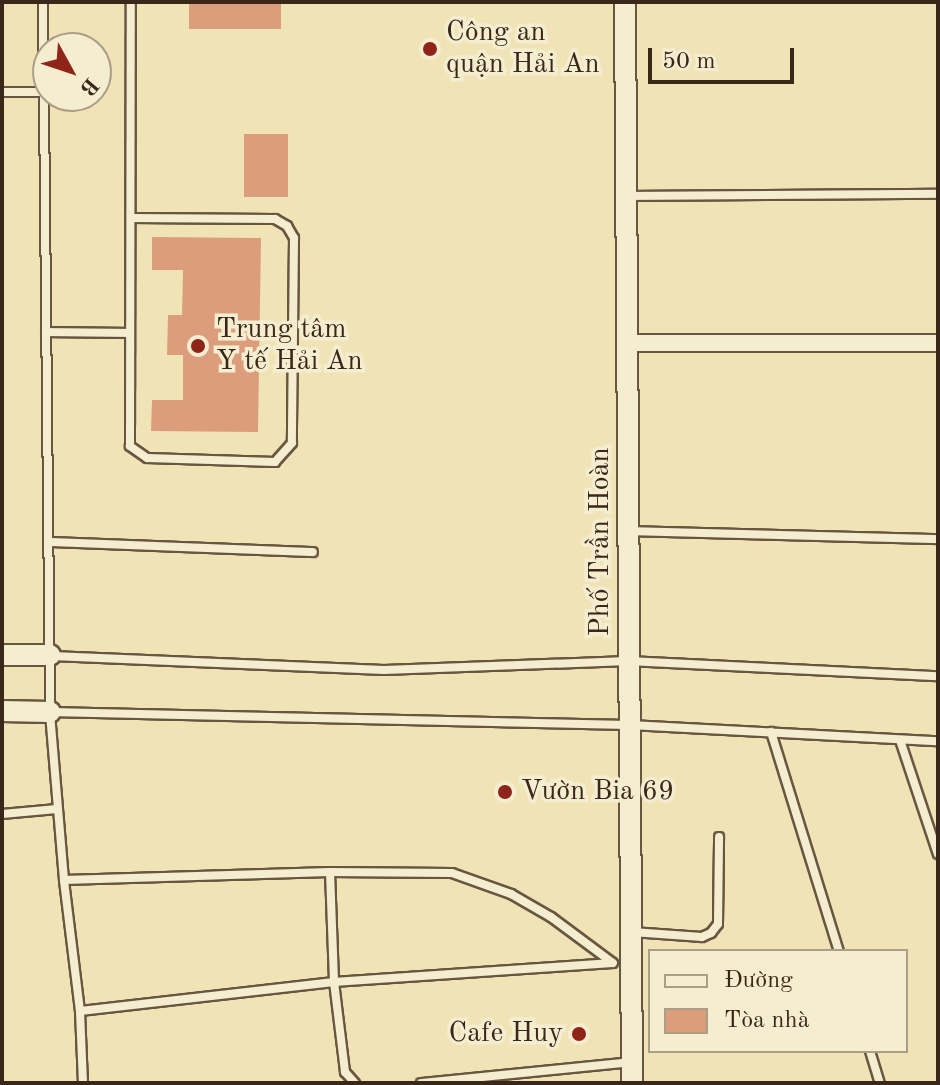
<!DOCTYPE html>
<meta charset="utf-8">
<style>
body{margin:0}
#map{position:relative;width:940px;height:1085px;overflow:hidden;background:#f0e3b6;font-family:"Old Standard TT",serif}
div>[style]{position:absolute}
.building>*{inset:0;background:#db9d7c;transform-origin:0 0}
.roads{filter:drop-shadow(2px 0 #685641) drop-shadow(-2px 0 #685641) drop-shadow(0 2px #685641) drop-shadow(0 -2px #685641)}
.service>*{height:8px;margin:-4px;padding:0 4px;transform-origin:4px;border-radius:4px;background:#f5edd0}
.minor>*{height:16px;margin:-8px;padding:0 8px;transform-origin:8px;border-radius:8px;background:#f5edd0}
.tertiary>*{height:20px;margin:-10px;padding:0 10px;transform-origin:10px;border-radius:10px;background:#f5edd0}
.dots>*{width:22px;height:22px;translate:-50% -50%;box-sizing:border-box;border:4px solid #f5edd0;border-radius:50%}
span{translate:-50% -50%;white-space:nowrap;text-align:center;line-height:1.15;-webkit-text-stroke:7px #f5edd0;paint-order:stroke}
.poi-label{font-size:28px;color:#3b271a}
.left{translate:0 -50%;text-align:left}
.right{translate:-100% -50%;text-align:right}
.street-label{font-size:28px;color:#3b271a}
.frame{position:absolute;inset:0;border:4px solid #3b271a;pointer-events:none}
.legend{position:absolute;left:648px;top:949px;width:260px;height:104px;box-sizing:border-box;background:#f5edd0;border:2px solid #ab9e87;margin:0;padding:10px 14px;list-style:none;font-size:24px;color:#3b271a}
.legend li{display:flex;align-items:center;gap:16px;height:40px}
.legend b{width:40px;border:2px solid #ab9e87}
.north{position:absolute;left:32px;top:32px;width:80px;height:80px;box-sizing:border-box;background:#f5edd0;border:2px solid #ab9e87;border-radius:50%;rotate:130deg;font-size:22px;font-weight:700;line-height:32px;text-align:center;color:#3b271a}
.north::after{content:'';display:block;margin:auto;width:28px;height:36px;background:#8f2418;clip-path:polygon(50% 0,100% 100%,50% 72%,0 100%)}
.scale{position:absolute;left:648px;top:48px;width:146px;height:36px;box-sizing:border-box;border:4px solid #3b271a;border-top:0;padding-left:10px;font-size:24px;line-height:28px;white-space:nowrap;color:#3b271a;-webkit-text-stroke:6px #f5edd0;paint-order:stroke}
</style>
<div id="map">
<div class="building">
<div style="left:189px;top:2px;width:92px;height:27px"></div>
<div style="left:244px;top:134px;width:44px;height:63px"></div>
<div style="clip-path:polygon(152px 237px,261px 238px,258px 432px,151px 431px,152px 400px,183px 400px,183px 355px,167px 355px,168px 315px,182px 315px,183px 270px,152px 270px)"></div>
</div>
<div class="roads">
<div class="service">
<div style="left:43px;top:2px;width:709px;rotate:89.43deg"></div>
<div style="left:2px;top:92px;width:42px"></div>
<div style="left:628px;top:196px;width:310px;rotate:-0.4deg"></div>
<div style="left:131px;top:218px;width:144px;rotate:0.4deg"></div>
<div style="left:275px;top:219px;width:14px;rotate:30deg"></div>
<div style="left:287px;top:226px;width:14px;rotate:60deg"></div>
<div style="left:294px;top:238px;width:205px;rotate:90.6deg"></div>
<div style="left:292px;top:443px;width:25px;rotate:132deg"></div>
<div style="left:275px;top:462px;width:128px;rotate:-178.2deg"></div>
<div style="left:147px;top:458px;width:21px;rotate:-145deg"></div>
<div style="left:130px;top:446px;width:444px;rotate:-89.9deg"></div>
<div style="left:46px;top:332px;width:84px;rotate:0.7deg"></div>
<div style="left:631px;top:531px;width:307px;rotate:1.5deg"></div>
<div style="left:49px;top:542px;width:264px;rotate:2.2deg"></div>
<div style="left:52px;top:656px;width:332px;rotate:2.4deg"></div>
<div style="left:384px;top:670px;width:244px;rotate:-2.1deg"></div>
<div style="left:628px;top:661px;width:310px;rotate:2.8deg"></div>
<div style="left:771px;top:732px;width:229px;rotate:72.8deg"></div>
<div style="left:900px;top:740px;width:120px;rotate:71.6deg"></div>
<div style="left:2px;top:814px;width:55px;rotate:-5.2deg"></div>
<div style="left:330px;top:872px;width:110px;rotate:87.9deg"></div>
<div style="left:334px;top:982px;width:91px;rotate:83deg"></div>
<div style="left:345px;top:1072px;width:15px;rotate:48deg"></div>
<div style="left:64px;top:880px;width:266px;rotate:-1.7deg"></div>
<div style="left:330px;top:872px;width:122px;rotate:0.5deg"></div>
<div style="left:452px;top:873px;width:63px;rotate:19.6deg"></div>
<div style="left:511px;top:894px;width:46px;rotate:29.9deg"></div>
<div style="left:551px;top:917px;width:77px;rotate:36.6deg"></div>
<div style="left:632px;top:932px;width:70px;rotate:4.1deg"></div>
<div style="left:702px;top:937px;width:10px;rotate:-24deg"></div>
<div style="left:711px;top:933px;width:11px;rotate:-52deg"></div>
<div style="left:718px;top:924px;width:87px;rotate:-89.3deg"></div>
<div style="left:80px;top:1011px;width:256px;rotate:-6.5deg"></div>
<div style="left:334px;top:982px;width:279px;rotate:-3.9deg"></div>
<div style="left:870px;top:1051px;width:34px;rotate:73deg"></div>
<div style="left:83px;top:1083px;width:72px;rotate:-92.4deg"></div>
<div style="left:80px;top:1011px;width:132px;rotate:-97deg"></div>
<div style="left:64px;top:880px;width:169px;rotate:-94.8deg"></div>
<div style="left:50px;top:712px;width:579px;rotate:1.29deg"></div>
<div style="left:629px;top:725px;width:309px;rotate:3deg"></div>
<div style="left:421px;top:1083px;width:211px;rotate:-5.7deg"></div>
</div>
<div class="minor">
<div style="left:629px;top:343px;width:309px"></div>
</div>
<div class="tertiary">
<div style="left:625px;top:2px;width:1081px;rotate:89.63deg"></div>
<div style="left:2px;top:655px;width:48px"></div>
<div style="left:2px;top:711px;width:48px;rotate:1.2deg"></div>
</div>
</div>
<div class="dots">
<div style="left:430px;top:49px;background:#8f2418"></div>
<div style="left:198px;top:346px;background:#8f2418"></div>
<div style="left:505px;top:792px;background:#8f2418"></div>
<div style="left:579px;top:1034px;background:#8f2418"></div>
</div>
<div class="poi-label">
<span class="left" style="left:446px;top:49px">Công an<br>quận Hải An</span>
<span class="left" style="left:216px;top:346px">Trung tâm<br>Y tế Hải An</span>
<span class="left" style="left:521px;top:792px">Vườn Bia 69</span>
<span class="right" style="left:563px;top:1034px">Cafe Huy</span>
</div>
<div class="street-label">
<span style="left:601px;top:542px;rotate:-90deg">Phố Trần Hoàn</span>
</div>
<div class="frame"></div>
<ul class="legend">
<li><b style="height:10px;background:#f5edd0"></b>Đường</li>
<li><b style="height:22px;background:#db9d7c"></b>Tòa nhà</li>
</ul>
<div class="north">B</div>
<div class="scale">50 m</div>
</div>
